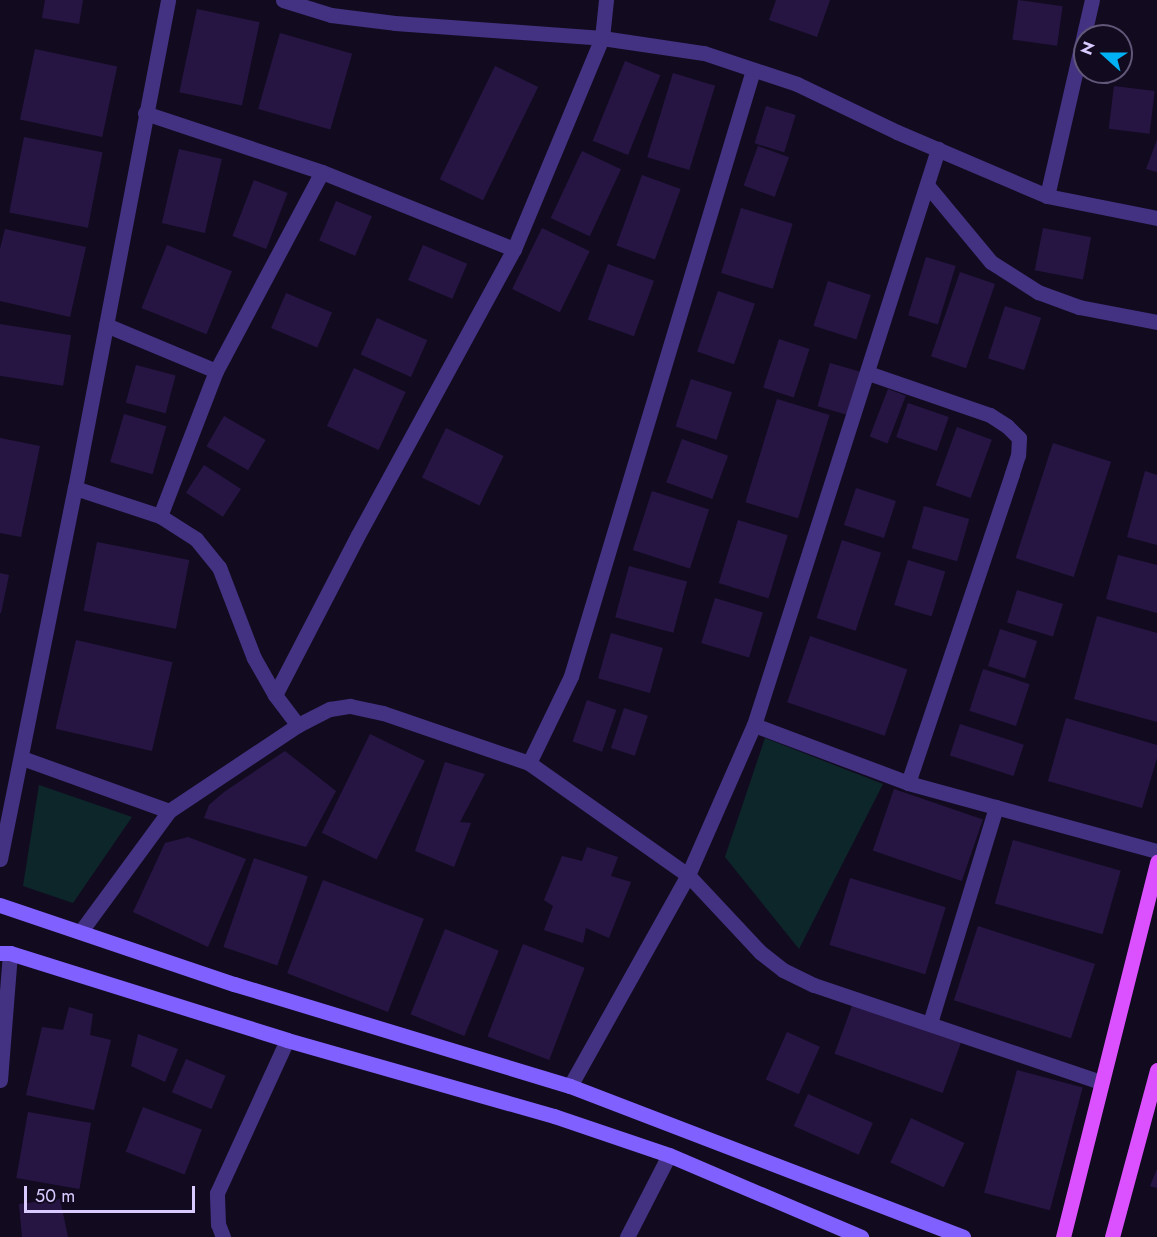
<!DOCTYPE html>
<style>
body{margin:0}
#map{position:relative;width:1157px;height:1237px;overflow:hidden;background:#120b20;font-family:Jost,sans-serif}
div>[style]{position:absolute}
.green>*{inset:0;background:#0d262a}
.building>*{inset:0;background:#261542;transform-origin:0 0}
.minor>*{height:15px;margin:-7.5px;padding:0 7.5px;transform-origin:7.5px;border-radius:7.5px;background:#433282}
.secondary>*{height:15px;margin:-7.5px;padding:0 7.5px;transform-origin:7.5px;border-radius:7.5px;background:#8061ff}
.primary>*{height:15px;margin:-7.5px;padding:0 7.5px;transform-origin:7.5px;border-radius:7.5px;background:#dc51ff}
span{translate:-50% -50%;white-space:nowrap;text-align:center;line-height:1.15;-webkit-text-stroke:4.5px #120b20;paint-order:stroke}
.north{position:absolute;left:1073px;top:24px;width:60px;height:60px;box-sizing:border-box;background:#120b20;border:2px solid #625779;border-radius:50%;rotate:291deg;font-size:16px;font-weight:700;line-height:24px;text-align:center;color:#d9caff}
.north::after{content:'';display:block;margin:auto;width:21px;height:27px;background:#00b2f5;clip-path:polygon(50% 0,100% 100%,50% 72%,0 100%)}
.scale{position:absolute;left:24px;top:1186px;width:171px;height:27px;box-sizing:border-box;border:3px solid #d9caff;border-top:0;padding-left:8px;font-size:18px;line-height:21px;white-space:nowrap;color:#d9caff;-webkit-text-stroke:4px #120b20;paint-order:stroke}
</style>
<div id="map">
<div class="green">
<div style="clip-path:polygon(765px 738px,883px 784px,799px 949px,725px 857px)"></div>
<div style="clip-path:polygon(39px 785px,132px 817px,73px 903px,23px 886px)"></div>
</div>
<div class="building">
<div style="clip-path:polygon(45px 0,83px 0,79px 24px,42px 18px)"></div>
<div style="clip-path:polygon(776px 0,830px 0,817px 37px,769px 20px)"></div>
<div style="left:1018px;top:0;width:45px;height:40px;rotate:8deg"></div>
<div style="left:197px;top:9px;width:64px;height:85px;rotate:12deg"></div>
<div style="left:280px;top:33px;width:75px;height:79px;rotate:16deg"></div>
<div style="left:35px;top:49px;width:84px;height:72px;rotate:12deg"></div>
<div style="left:625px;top:61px;width:38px;height:86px;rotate:22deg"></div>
<div style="left:495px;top:66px;width:48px;height:126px;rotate:26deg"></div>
<div style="left:673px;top:73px;width:44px;height:88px;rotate:17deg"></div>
<div style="left:1114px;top:86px;width:41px;height:43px;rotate:7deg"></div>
<div style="left:766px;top:106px;width:31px;height:39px;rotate:17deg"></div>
<div style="left:24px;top:137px;width:80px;height:77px;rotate:11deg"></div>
<div style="clip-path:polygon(1157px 140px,1157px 172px,1146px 169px)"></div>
<div style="left:758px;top:146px;width:33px;height:42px;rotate:20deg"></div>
<div style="left:179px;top:149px;width:44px;height:76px;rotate:13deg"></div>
<div style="left:582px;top:151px;width:43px;height:74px;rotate:25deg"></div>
<div style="left:642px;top:175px;width:41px;height:75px;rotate:20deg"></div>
<div style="left:254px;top:180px;width:36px;height:60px;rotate:21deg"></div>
<div style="left:336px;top:201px;width:39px;height:43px;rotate:23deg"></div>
<div style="left:741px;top:208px;width:54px;height:68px;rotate:17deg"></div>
<div style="left:542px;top:228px;width:53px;height:68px;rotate:26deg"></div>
<div style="left:1043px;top:228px;width:49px;height:43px;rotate:11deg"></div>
<div style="clip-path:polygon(5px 229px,86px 247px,70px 317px,0 301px,0 249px)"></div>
<div style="left:167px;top:245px;width:70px;height:68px;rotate:22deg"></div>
<div style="left:423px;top:245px;width:48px;height:38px;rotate:23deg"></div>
<div style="left:926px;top:257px;width:31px;height:61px;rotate:17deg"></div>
<div style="left:608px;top:264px;width:49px;height:59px;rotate:20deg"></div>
<div style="left:960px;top:272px;width:37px;height:89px;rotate:19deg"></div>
<div style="left:828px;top:281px;width:45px;height:47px;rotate:18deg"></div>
<div style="left:718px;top:291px;width:39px;height:64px;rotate:19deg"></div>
<div style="left:286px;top:293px;width:50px;height:38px;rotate:23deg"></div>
<div style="left:1005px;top:306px;width:38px;height:55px;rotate:18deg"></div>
<div style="left:377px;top:318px;width:55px;height:40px;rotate:24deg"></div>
<div style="left:0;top:324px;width:72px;height:51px;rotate:9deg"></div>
<div style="left:779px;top:339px;width:32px;height:51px;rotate:18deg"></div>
<div style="left:830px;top:363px;width:35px;height:45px;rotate:16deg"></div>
<div style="left:136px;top:365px;width:41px;height:39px;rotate:15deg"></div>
<div style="left:354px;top:368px;width:57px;height:64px;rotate:25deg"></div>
<div style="left:691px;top:379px;width:43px;height:50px;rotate:18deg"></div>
<div style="left:888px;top:389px;width:19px;height:51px;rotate:21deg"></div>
<div style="left:777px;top:399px;width:55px;height:108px;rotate:17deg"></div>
<div style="left:908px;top:403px;width:43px;height:36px;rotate:19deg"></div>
<div style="left:124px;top:414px;width:44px;height:50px;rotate:16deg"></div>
<div style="left:224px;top:416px;width:48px;height:35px;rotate:30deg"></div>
<div style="left:957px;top:427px;width:37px;height:62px;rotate:20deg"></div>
<div style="left:446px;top:428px;width:64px;height:55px;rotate:26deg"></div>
<div style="clip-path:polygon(0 438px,40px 446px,21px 537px,0 533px)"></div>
<div style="left:682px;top:439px;width:49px;height:46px;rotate:20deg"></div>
<div style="left:1053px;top:443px;width:61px;height:121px;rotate:18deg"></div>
<div style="left:204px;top:465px;width:44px;height:33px;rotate:33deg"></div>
<div style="clip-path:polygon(1145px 471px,1157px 475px,1157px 545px,1127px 537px)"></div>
<div style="left:856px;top:488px;width:42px;height:39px;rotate:18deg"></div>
<div style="left:652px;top:491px;width:60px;height:62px;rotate:18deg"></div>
<div style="left:924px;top:506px;width:47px;height:44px;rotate:16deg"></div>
<div style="left:738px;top:520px;width:52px;height:66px;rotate:17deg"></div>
<div style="left:842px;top:540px;width:41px;height:82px;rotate:18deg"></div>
<div style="left:97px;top:542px;width:94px;height:70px;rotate:11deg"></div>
<div style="clip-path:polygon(1118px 555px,1157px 565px,1157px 613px,1106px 599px)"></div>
<div style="left:908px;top:560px;width:39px;height:47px;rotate:17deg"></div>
<div style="left:629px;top:566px;width:60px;height:53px;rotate:15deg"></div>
<div style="clip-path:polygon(0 573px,9px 575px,1px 613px,0 613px)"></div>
<div style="left:1017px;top:590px;width:48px;height:34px;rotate:17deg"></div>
<div style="left:715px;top:598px;width:50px;height:47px;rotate:17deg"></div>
<div style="clip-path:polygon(1097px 616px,1157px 633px,1157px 722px,1074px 699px)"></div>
<div style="left:1000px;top:629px;width:39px;height:39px;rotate:18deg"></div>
<div style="left:611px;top:633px;width:54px;height:47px;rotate:16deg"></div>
<div style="left:810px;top:636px;width:103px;height:70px;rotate:19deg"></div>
<div style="left:76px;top:640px;width:99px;height:91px;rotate:13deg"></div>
<div style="left:983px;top:669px;width:49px;height:44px;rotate:18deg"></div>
<div style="left:587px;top:700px;width:31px;height:44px;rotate:19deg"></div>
<div style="left:624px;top:708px;width:25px;height:42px;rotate:18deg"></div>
<div style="clip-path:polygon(1066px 718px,1157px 745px,1157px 758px,1142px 808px,1048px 781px)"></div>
<div style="left:960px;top:724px;width:67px;height:33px;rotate:18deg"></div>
<div style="left:370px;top:734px;width:61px;height:110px;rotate:26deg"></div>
<div style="clip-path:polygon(285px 751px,336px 791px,306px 847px,204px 818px,209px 805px,224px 792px)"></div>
<div style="clip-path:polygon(445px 762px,485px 774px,460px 822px,471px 823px,454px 867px,415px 851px)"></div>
<div style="left:894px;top:789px;width:94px;height:65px;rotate:19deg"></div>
<div style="clip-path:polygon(188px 837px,246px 859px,208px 947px,133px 912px,165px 843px)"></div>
<div style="left:1013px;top:840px;width:112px;height:66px;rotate:16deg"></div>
<div style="clip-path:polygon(587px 847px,618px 857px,611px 876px,631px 882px,609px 938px,586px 928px,583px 943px,544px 930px,553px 906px,544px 900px,562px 856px,582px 861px)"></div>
<div style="left:254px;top:858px;width:57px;height:94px;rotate:19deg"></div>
<div style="left:850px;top:878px;width:100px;height:70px;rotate:17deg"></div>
<div style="left:323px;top:880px;width:108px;height:100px;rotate:21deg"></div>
<div style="left:978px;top:926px;width:123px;height:78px;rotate:18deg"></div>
<div style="left:445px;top:929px;width:58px;height:92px;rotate:22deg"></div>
<div style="left:523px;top:944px;width:66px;height:99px;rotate:21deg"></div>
<div style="left:853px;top:1003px;width:115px;height:54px;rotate:20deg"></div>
<div style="clip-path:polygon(69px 1007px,93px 1014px,90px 1035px,111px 1040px,94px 1110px,26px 1095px,42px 1027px,63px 1030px)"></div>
<div style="left:787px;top:1032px;width:36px;height:52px;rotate:24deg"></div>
<div style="clip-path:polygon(138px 1034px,178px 1049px,165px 1082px,131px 1066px)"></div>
<div style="left:186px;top:1059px;width:43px;height:36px;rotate:23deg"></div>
<div style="left:1017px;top:1070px;width:68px;height:127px;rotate:15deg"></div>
<div style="left:808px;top:1094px;width:71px;height:35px;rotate:24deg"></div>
<div style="left:143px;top:1107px;width:63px;height:48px;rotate:21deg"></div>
<div style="left:28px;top:1112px;width:64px;height:67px;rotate:10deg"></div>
<div style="left:911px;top:1118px;width:59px;height:49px;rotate:25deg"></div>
<div style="clip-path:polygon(1157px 1169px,1157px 1188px,1150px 1186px)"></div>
<div style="clip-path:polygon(60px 1199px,68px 1237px,22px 1237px,19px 1204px)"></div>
</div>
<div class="minor">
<div style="left:283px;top:0;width:50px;rotate:17.4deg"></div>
<div style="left:331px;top:15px;width:64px;rotate:7.1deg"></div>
<div style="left:395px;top:23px;width:208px;rotate:4.1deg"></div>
<div style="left:602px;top:38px;width:103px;rotate:8.4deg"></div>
<div style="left:704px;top:53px;width:98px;rotate:18.4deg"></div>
<div style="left:797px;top:84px;width:111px;rotate:25.6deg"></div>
<div style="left:897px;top:132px;width:163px;rotate:23.1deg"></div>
<div style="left:1047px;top:196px;width:112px;rotate:11.3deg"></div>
<div style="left:145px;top:113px;width:187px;rotate:18.4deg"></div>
<div style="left:322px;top:172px;width:207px;rotate:21.9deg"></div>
<div style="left:927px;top:185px;width:100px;rotate:50.3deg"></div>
<div style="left:991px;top:262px;width:56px;rotate:32.6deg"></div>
<div style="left:1038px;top:292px;width:44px;rotate:20.1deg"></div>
<div style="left:1079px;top:307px;width:79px;rotate:10.9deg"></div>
<div style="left:1047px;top:196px;width:201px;rotate:-77.1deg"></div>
<div style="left:106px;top:325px;width:119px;rotate:22.7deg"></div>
<div style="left:868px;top:373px;width:129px;rotate:19deg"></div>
<div style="left:990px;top:415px;width:20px;rotate:33deg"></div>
<div style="left:1007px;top:426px;width:17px;rotate:45deg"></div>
<div style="left:1019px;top:438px;width:17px;rotate:93deg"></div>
<div style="left:1018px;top:455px;width:20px;rotate:108deg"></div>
<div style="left:1012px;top:474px;width:326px;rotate:108.6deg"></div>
<div style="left:75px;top:488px;width:89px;rotate:18.2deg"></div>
<div style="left:160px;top:516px;width:43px;rotate:32.6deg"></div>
<div style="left:196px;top:539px;width:36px;rotate:51deg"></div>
<div style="left:219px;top:567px;width:97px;rotate:69deg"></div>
<div style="left:254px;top:658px;width:43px;rotate:60.4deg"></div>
<div style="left:275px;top:695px;width:38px;rotate:53deg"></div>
<div style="left:160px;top:516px;width:155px;rotate:-68.9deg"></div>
<div style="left:216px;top:371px;width:225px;rotate:-62deg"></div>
<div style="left:275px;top:695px;width:180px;rotate:-62.6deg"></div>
<div style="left:358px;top:535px;width:326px;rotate:-61.4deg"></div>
<div style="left:514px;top:249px;width:229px;rotate:-67.4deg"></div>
<div style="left:602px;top:38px;width:38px;rotate:-84deg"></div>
<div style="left:754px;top:725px;width:165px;rotate:20.6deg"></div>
<div style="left:908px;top:783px;width:258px;rotate:15.3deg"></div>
<div style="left:22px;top:758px;width:156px;rotate:19.8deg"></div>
<div style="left:529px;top:763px;width:97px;rotate:-64.2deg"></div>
<div style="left:571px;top:676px;width:633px;rotate:-73.28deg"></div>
<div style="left:0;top:859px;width:379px;rotate:-78.6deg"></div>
<div style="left:75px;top:488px;width:497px;rotate:-79.2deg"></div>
<div style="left:81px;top:931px;width:149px;rotate:-53.7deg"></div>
<div style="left:169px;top:811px;width:155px;rotate:-33.7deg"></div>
<div style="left:298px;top:725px;width:36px;rotate:-27deg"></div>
<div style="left:330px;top:709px;width:20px;rotate:-9deg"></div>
<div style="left:350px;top:706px;width:34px;rotate:12deg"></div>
<div style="left:383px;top:713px;width:154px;rotate:18.9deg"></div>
<div style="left:529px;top:763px;width:194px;rotate:35.2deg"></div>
<div style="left:688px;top:875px;width:105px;rotate:46.9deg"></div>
<div style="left:760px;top:952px;width:29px;rotate:38deg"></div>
<div style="left:783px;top:970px;width:34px;rotate:26deg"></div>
<div style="left:814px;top:985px;width:303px;rotate:18.7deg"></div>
<div style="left:930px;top:1023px;width:226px;rotate:-73deg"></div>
<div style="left:0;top:1080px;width:127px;rotate:-85.5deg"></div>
<div style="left:570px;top:1086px;width:242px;rotate:-60.8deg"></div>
<div style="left:688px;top:875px;width:164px;rotate:-66.3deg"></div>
<div style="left:754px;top:725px;width:605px;rotate:-72.28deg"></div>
<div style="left:223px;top:1237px;width:14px;rotate:-111deg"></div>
<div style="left:218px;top:1224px;width:31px;rotate:-92deg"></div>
<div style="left:217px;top:1193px;width:168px;rotate:-65.4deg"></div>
<div style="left:627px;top:1237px;width:92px;rotate:-62.9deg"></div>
</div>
<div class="secondary">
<div style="left:0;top:905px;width:247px;rotate:18.7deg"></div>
<div style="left:234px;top:984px;width:351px;rotate:16.9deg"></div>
<div style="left:570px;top:1086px;width:421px;rotate:21deg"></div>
<div style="left:0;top:953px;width:10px"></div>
<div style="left:10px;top:953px;width:290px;rotate:17.4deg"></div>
<div style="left:287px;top:1040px;width:278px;rotate:15.9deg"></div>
<div style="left:554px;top:1116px;width:121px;rotate:18.7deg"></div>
<div style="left:669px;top:1155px;width:209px;rotate:23.1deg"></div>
</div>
<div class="primary">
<div style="left:1063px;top:1237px;width:387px;rotate:-75.9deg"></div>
<div style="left:1112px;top:1237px;width:173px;rotate:-74.9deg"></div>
</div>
<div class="north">N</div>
<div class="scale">50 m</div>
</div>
